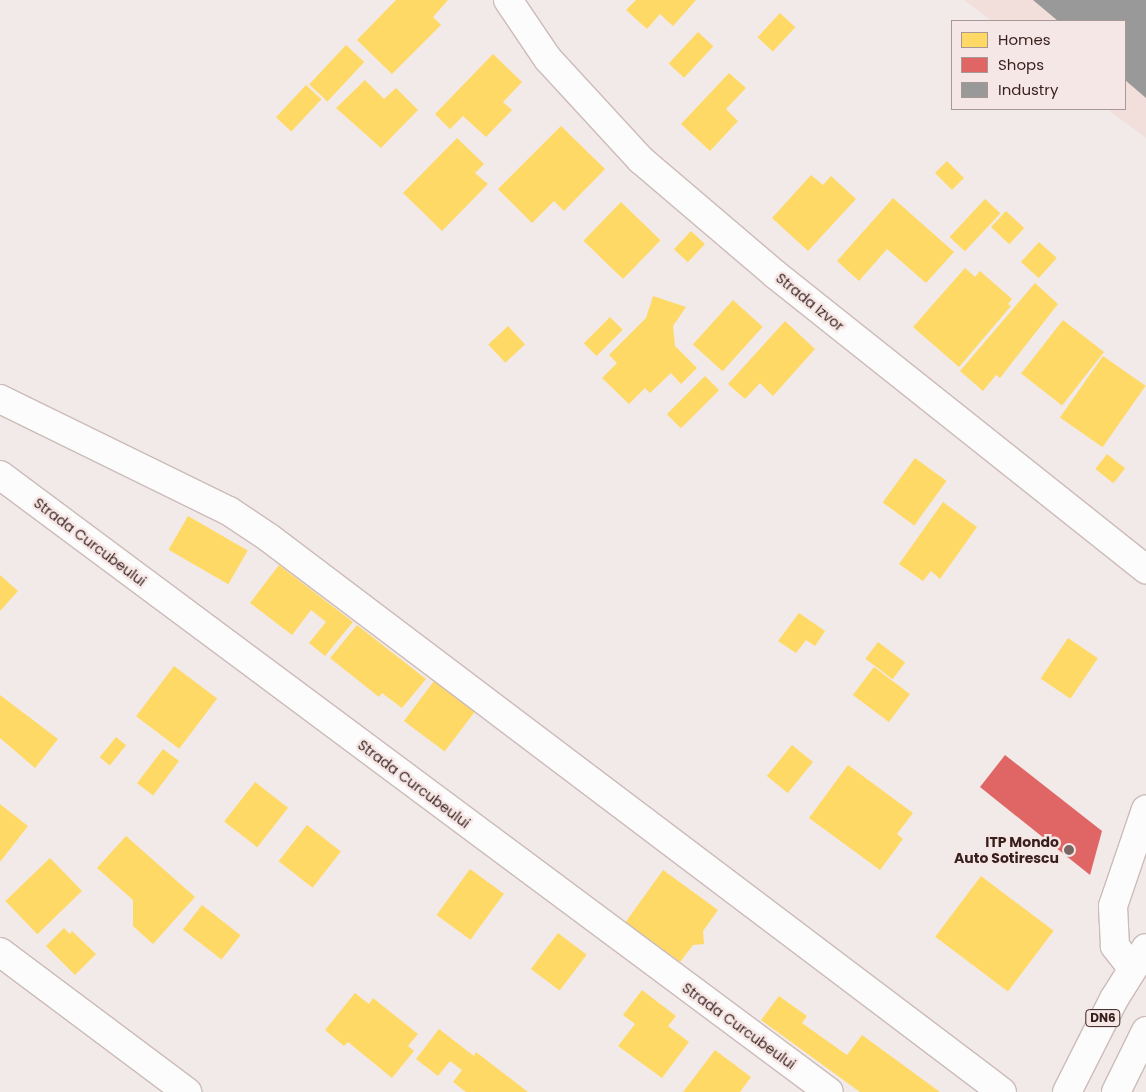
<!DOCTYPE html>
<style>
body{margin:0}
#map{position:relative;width:1146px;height:1092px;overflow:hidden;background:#f2eae8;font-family:Poppins,sans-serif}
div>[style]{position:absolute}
.built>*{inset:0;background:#f2deda}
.homes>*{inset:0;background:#ffd966;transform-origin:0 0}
.shops>*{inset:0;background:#e06666}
.industry>*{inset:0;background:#999}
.roads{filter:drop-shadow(1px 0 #cbbbb9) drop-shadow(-1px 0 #cbbbb9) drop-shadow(0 1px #cbbbb9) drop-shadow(0 -1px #cbbbb9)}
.minor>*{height:28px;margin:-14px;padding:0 14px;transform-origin:14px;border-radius:14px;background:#fdfcfc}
.highway>*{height:28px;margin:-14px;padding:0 14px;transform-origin:14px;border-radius:14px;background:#fdfcfc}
.dots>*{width:14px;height:14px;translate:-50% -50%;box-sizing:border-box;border:2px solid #f5e7e5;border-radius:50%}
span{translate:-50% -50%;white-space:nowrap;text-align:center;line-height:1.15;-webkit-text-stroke:5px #f5e7e5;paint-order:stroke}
.shield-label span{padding:1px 4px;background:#f5e7e5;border:1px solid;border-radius:4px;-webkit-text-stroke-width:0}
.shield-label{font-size:12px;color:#381f1c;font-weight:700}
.street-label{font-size:14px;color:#381f1c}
.poi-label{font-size:14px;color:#381f1c;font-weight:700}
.right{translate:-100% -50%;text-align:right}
.legend{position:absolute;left:951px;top:20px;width:175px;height:90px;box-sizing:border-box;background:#f5e7e5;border:1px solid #a99795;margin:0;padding:6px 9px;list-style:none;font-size:15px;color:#381f1c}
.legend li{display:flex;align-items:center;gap:10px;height:25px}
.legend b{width:25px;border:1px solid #a99795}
</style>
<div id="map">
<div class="built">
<div style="clip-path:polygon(964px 0,1146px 0,1146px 138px,1107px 109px,1125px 109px,1125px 21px,992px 21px)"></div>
</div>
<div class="homes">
<div style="clip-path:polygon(396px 0,448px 0,433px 17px,441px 25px,392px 74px,357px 40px)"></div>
<div style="clip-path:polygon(636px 0,696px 0,673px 26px,660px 14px,647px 29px,626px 10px)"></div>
<div style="left:780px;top:13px;width:21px;height:33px;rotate:43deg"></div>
<div style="left:698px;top:32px;width:21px;height:43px;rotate:43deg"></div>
<div style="left:346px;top:45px;width:25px;height:54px;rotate:43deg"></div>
<div style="clip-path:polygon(493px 54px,522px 82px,503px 102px,512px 110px,486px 137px,463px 116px,450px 129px,435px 114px)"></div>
<div style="clip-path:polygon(729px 73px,746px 88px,726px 109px,738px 121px,710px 151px,681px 124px)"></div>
<div style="clip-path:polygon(365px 80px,384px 99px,396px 88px,418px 110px,381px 148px,336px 108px)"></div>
<div style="left:306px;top:85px;width:21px;height:44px;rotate:43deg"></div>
<div style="clip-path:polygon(561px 126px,605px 169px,564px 211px,554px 201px,532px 223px,498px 189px)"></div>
<div style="clip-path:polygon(457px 138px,484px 164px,475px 173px,488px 184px,442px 231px,403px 193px)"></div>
<div style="left:947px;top:161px;width:24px;height:17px;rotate:45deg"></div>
<div style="clip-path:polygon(811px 175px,823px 185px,831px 176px,856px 199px,808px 251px,772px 218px)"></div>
<div style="clip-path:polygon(893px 198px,954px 252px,926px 283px,887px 249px,859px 281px,837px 261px)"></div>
<div style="left:985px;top:199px;width:21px;height:52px;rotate:43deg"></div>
<div style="left:621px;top:202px;width:55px;height:54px;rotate:44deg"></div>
<div style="left:1006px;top:211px;width:25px;height:22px;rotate:43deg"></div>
<div style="left:691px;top:231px;width:19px;height:25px;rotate:43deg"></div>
<div style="left:1039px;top:242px;width:24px;height:27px;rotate:42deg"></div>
<div style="clip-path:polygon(965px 268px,975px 277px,980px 271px,1012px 299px,1008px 304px,1011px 306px,959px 367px,913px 327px)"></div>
<div style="clip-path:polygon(1035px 283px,1058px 304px,1000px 378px,996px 375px,983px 391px,960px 371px)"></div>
<div style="clip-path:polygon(653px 296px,686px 307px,673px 326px,675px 346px,697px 368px,681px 384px,671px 373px,650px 393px,645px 388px,629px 404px,602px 378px,617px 363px,609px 355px,646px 318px)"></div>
<div style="left:733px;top:300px;width:40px;height:60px;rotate:42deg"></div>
<div style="left:610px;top:317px;width:18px;height:37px;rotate:45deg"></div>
<div style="left:1063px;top:320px;width:52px;height:68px;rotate:38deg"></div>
<div style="clip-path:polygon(785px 321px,815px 349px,773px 396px,760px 383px,745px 399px,728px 384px)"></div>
<div style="left:508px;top:326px;width:25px;height:27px;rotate:47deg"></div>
<div style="left:1103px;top:356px;width:52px;height:75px;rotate:35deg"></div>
<div style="left:705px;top:376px;width:20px;height:54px;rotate:45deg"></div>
<div style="left:1107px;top:454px;width:23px;height:19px;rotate:38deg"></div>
<div style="left:915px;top:458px;width:39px;height:55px;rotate:36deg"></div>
<div style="clip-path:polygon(943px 502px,977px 527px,940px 579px,931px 571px,923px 581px,899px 564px)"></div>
<div style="left:188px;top:516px;width:69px;height:39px;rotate:30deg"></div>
<div style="clip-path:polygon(279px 565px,353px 622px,325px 656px,309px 643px,326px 622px,311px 610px,292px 635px,250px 603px)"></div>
<div style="clip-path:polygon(0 575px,18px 591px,0 611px)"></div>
<div style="clip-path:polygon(799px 613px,825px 631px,815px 646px,806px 640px,796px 653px,778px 641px)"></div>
<div style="clip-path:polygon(357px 625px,426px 679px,402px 708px,382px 693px,379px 697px,330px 658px)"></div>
<div style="left:1068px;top:638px;width:36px;height:49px;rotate:34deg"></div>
<div style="left:878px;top:642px;width:34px;height:21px;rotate:37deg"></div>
<div style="left:174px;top:666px;width:54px;height:63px;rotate:37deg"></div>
<div style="left:874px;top:667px;width:45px;height:35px;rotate:37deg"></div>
<div style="left:434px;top:681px;width:51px;height:50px;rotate:37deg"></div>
<div style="clip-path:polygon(0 695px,58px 739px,35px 768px,0 738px)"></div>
<div style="left:116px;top:737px;width:13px;height:26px;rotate:39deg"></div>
<div style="left:792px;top:745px;width:27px;height:40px;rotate:39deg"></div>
<div style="left:163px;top:749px;width:20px;height:43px;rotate:37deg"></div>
<div style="clip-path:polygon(848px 765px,913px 813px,897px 834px,903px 839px,880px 870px,809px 818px)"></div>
<div style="left:255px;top:782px;width:42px;height:50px;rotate:38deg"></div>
<div style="clip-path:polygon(0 804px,28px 826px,0 862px)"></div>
<div style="left:307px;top:825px;width:43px;height:46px;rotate:38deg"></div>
<div style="clip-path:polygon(126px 836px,195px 897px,153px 944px,133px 926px,133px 900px,97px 868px)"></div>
<div style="left:50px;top:858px;width:46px;height:62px;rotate:46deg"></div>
<div style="left:470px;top:869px;width:42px;height:57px;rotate:36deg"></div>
<div style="clip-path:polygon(663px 870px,718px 910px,703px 931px,704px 944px,693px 945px,680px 962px,625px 923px)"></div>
<div style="left:981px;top:876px;width:91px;height:76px;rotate:37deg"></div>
<div style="left:202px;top:905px;width:49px;height:31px;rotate:38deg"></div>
<div style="clip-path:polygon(64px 928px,70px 934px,72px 931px,96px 954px,75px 975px,46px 946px)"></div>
<div style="left:558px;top:933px;width:36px;height:45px;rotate:37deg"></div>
<div style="clip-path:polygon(642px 990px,676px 1016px,668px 1026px,689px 1042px,662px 1078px,618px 1046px,635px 1024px,623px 1015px)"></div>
<div style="clip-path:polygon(355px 993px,369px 1004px,373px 998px,418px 1034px,408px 1046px,414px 1051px,392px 1078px,348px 1042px,344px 1046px,325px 1030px)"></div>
<div style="clip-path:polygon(779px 996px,807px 1016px,802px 1023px,847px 1055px,862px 1035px,940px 1092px,860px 1092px,761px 1020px)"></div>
<div style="clip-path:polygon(439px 1029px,474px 1056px,476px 1052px,528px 1092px,466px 1092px,453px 1082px,462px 1070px,450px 1061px,438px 1076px,416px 1059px)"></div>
<div style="clip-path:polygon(715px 1050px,751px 1077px,740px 1092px,683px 1092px)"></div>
</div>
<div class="shops">
<div style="clip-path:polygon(1005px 755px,1102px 831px,1090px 875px,980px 787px)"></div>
</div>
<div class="industry">
<div style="clip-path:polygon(1033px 0,1146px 0,1146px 98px,1125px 80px,1125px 21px,1058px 21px)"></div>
</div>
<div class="roads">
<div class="minor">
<div style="left:508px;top:0;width:71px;rotate:55.9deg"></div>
<div style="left:548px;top:59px;width:137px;rotate:47.4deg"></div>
<div style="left:641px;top:160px;width:177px;rotate:40.4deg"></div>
<div style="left:776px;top:275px;width:473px;rotate:38.5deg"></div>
<div style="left:0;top:399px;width:255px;rotate:26.1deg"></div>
<div style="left:229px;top:511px;width:47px;rotate:33.7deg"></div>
<div style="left:268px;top:537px;width:920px;rotate:37.09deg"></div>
<div style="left:0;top:475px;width:1033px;rotate:36.66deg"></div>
<div style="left:0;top:952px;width:234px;rotate:36.8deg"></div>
<div style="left:1132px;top:968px;width:28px;rotate:-128deg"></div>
<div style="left:1115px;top:946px;width:40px;rotate:-92.9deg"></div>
<div style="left:1113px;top:906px;width:102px;rotate:-71.2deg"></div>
</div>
<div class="highway">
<div style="left:1067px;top:1092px;width:104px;rotate:-63.2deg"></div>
<div style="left:1114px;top:999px;width:60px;rotate:-57.9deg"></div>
<div style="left:1116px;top:1092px;width:68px;rotate:-63.8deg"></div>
</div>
</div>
<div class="dots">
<div style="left:1069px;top:850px;background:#796663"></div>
</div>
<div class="shield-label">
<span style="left:1103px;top:1018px">DN6</span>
</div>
<div class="street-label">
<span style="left:810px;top:302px;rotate:39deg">Strada Izvor</span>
<span style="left:90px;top:542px;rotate:37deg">Strada Curcubeului</span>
<span style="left:414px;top:784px;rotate:37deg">Strada Curcubeului</span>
<span style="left:739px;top:1026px;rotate:36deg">Strada Curcubeului</span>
</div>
<div class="poi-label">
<span class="right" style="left:1059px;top:850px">ITP Mondo<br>Auto Sotirescu</span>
</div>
<ul class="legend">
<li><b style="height:14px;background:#ffd966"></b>Homes</li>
<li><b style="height:14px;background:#e06666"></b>Shops</li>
<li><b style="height:14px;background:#999"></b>Industry</li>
</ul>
</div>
